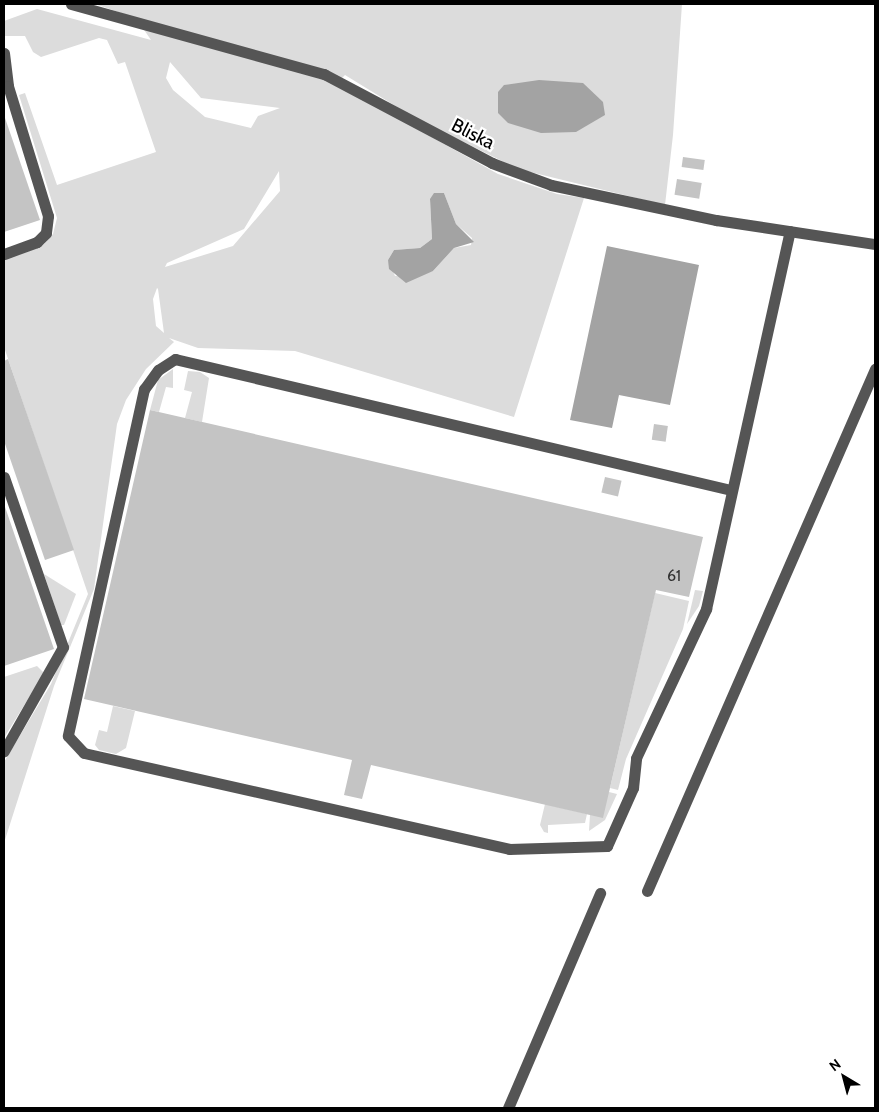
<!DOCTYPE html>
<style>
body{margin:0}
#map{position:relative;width:879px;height:1112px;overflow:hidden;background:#fff;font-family:Cabin,sans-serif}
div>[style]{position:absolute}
.green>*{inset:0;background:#dcdcdc}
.water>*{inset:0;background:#a3a3a3}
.building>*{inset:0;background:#c4c4c4;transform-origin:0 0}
.minor>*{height:11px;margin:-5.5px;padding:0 5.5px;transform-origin:5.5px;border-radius:5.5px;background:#555}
span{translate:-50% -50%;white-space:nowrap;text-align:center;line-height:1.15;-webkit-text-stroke:4.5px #fff;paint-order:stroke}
.number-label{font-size:16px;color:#313131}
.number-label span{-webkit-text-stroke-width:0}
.street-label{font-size:19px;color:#000}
.frame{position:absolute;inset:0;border:5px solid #000;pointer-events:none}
.north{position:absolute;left:819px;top:1052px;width:50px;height:50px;-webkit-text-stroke:4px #fff;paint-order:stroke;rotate:323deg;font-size:14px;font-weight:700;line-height:20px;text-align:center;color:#000}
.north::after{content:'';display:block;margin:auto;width:18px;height:22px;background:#000;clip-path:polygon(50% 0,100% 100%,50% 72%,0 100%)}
</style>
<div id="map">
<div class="green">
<div style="clip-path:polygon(evenodd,95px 4px,682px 4px,673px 135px,665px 205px,518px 169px,415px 118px,345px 75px,336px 84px,498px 174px,557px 194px,584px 198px,514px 417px,295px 351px,198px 348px,169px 338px,174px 342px,146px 369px,126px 400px,117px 424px,94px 589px,54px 686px,4px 843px,4px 762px,51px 684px,88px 594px,4px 347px,4px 260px,44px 244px,53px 234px,57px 218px,19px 95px,25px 93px,57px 185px,156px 152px,125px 62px,118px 64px,107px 40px,99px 38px,41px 57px,33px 52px,25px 36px,4px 36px,4px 21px,37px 9px,151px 40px,136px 18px,95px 4px,170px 62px,201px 98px,280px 108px,258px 116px,251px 128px,205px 117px,173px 90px,166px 78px,170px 62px,95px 4px,279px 171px,280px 191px,233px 246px,165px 267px,167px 263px,244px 229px,279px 171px,95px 4px,444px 193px,456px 224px,472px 238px,471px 245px,454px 248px,433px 271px,395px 276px,388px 260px,394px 250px,420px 248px,432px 239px,430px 200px,444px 193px,95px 4px,157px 288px,158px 289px,164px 333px,156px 326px,153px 299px,157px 288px)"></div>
<div style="clip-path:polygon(173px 369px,173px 388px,166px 387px,159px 412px,150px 410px,158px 380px)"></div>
<div style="clip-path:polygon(188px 371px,200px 372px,209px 378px,202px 422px,185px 418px,192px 392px,184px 390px)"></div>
<div style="clip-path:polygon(44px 574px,76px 594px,64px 625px,61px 625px)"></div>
<div style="clip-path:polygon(695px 590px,703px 591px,699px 606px,687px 624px)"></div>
<div style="clip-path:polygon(655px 593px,689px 601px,683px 629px,626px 759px,618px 790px,610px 788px)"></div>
<div style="clip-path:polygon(37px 666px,44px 673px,4px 738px,4px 677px)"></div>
<div style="clip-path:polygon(113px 706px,135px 711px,126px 748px,116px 754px,99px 750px,95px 745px,99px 730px,107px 732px)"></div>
<div style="clip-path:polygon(609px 792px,617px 794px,605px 820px,589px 831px,590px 815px)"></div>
<div style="clip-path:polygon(545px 804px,587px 814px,585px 823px,548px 825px,548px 833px,544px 832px,540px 825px)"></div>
</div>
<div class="water">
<div style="clip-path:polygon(539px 80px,583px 83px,603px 102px,605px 115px,576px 132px,541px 133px,508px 123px,498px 113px,498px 92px,504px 85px)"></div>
<div style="clip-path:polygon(434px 193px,444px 193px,456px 224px,474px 242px,454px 248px,433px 271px,406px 283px,389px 269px,388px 260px,394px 250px,420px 248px,432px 239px,430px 199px)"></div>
<div style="clip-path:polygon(607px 246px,699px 265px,670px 405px,619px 395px,612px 428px,570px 420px)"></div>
</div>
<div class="building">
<div style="clip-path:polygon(4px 115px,40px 220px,4px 232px)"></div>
<div style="left:683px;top:157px;width:22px;height:10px;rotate:8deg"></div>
<div style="left:677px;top:179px;width:25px;height:16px;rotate:9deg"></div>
<div style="clip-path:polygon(8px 359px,74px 550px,45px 560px,4px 441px,4px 361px)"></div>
<div style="clip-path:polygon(150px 410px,703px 537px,689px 597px,656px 590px,603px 818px,371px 765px,362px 799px,344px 795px,352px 760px,84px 699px)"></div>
<div style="left:654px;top:424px;width:14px;height:16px;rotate:8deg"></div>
<div style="left:605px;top:477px;width:17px;height:16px;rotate:13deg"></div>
<div style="clip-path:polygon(4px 504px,54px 649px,4px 666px)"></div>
</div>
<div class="minor">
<div style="left:71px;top:4px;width:263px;rotate:15.5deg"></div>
<div style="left:324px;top:74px;width:190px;rotate:27.9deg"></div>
<div style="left:492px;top:163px;width:63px;rotate:20.4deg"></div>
<div style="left:551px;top:185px;width:169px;rotate:12deg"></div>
<div style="left:716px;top:220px;width:161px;rotate:8.6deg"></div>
<div style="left:4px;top:53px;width:33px;rotate:83deg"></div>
<div style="left:8px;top:86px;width:136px;rotate:72.9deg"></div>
<div style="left:48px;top:216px;width:17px;rotate:97deg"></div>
<div style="left:46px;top:233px;width:13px;rotate:135deg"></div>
<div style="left:37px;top:242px;width:35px;rotate:160deg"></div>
<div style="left:4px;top:477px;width:180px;rotate:70.9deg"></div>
<div style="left:63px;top:647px;width:120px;rotate:119.6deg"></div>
<div style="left:731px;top:490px;width:571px;rotate:-166.74deg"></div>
<div style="left:175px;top:359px;width:20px;rotate:147deg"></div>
<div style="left:158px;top:370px;width:24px;rotate:126deg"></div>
<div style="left:144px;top:389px;width:355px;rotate:102.4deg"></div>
<div style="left:68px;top:736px;width:23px;rotate:47deg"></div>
<div style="left:84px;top:753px;width:436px;rotate:12.7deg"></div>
<div style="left:509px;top:849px;width:98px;rotate:-1.8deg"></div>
<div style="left:607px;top:846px;width:64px;rotate:-65.9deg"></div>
<div style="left:633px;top:788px;width:30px;rotate:-84deg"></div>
<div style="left:636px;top:758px;width:165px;rotate:-64.8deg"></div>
<div style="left:706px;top:609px;width:387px;rotate:-77.5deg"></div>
<div style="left:647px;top:891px;width:570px;rotate:-66.41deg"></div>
<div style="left:508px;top:1108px;width:234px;rotate:-66.8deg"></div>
</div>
<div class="number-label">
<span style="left:674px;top:576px">61</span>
</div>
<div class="street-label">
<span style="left:473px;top:134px;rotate:27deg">Bliska</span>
</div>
<div class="frame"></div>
<div class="north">N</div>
</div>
